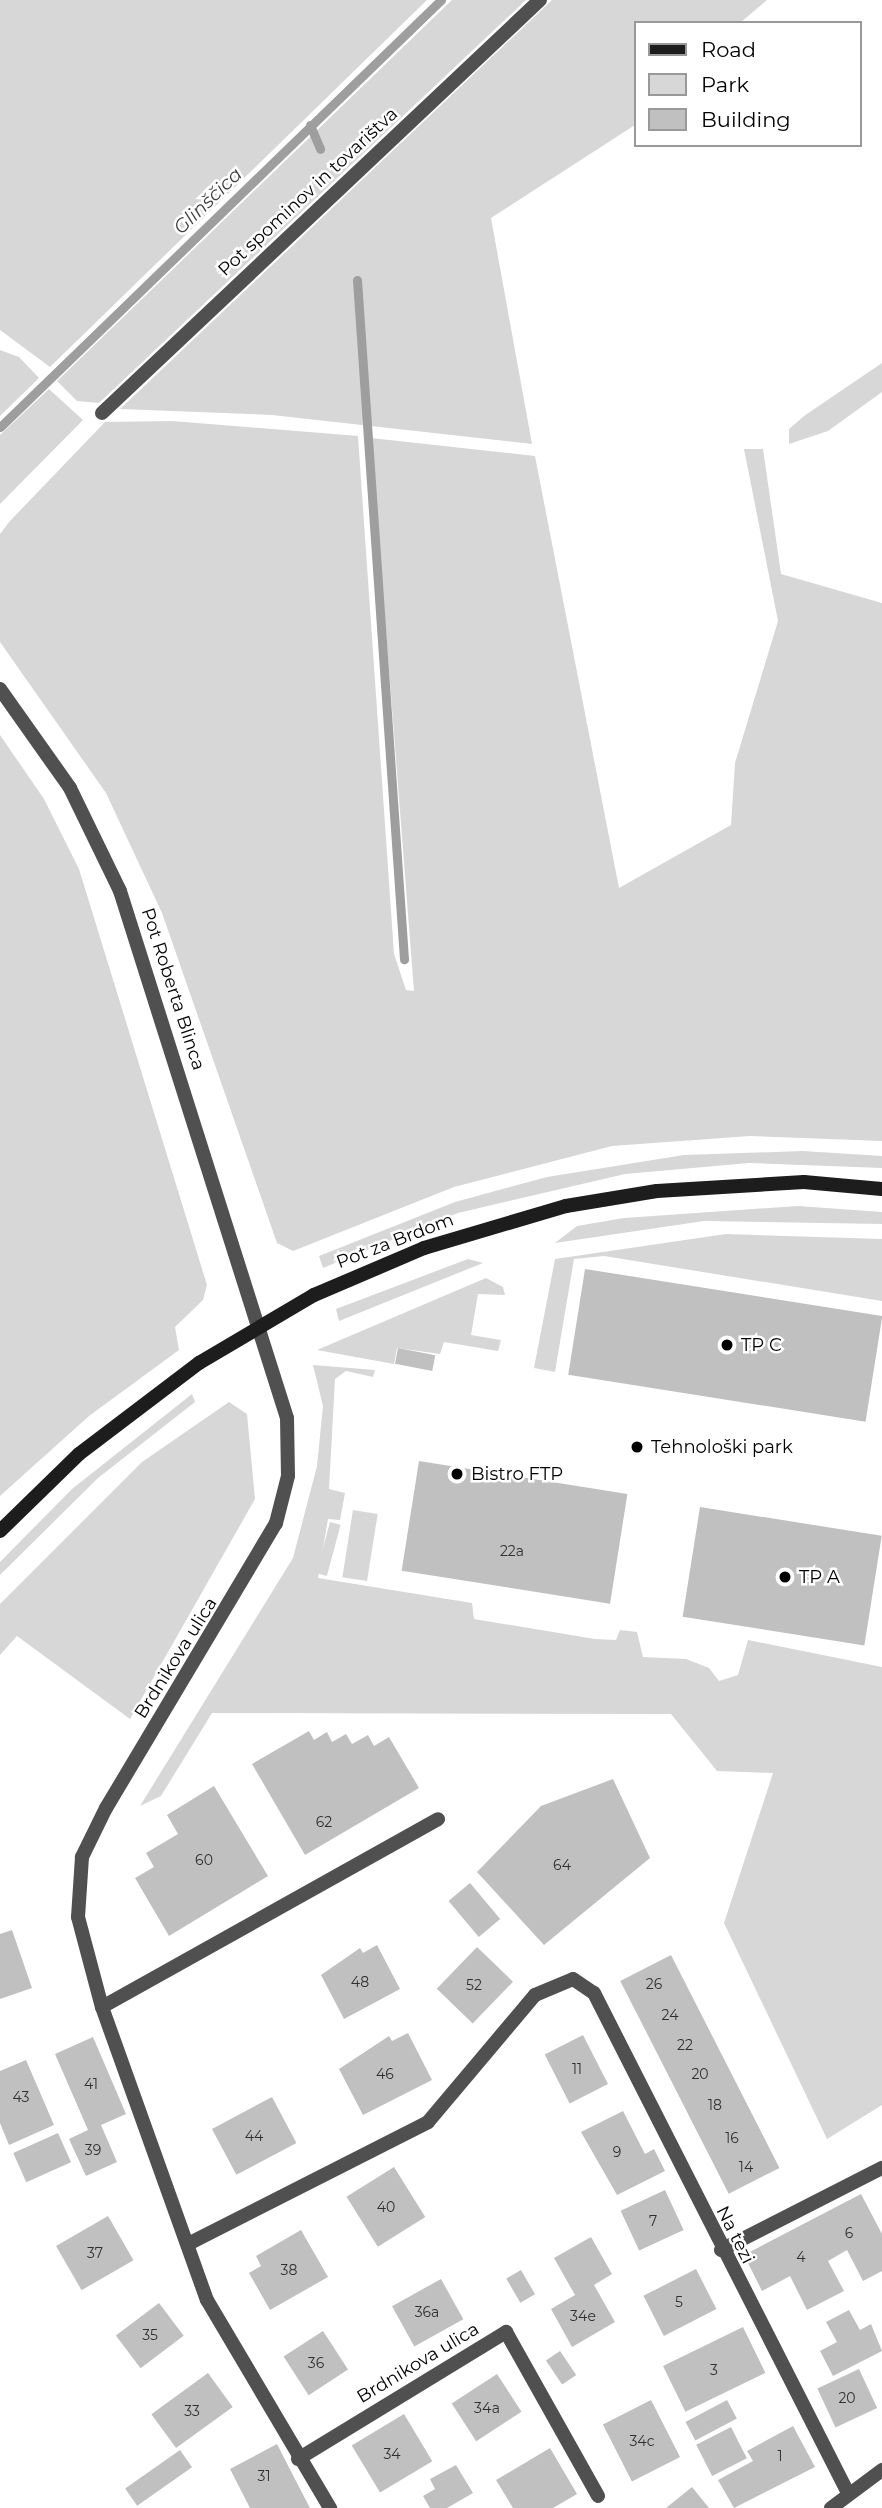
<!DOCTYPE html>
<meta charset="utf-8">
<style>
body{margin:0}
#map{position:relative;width:882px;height:2508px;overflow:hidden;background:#fff;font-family:Montserrat,sans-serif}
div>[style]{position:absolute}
.green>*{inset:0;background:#d7d7d7;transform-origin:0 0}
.stream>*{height:9px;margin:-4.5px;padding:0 4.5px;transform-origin:4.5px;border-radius:4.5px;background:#9e9e9e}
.building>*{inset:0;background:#c0c0c0;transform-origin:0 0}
.street>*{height:14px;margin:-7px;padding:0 7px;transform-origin:7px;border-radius:7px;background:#505050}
.secondary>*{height:14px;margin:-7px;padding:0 7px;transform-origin:7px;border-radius:7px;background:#1d1d1d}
.dots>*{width:19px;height:19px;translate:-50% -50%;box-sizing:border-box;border:4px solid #fff;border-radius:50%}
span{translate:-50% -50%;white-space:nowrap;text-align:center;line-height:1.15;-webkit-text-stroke:5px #fff;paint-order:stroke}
.number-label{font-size:14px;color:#303030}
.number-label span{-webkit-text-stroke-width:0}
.street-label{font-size:18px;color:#000}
.poi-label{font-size:18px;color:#000}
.left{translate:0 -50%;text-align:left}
.water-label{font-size:19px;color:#3f3f3f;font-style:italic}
.legend{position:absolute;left:634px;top:21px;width:228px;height:126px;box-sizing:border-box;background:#fff;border:2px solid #999;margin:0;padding:9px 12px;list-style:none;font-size:21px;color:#000}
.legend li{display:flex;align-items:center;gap:14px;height:35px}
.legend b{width:35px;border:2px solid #999}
</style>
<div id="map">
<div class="green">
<div style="clip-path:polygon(0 0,427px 0,50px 367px,0 330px)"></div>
<div style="clip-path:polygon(452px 0,526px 0,99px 403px,77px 401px,57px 381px)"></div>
<div style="clip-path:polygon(552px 0,767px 0,740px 23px,635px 23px,635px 125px,491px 218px,532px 444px,272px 415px,120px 409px)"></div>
<div style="clip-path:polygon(0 350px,19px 357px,39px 378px,0 416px)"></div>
<div style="clip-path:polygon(882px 363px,882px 392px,828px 431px,789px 444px,789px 429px,804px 416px)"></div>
<div style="clip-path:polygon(49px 389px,83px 420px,0 504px,0 435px)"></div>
<div style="clip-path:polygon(172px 421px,358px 436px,394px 954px,406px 990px,414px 991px,371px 438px,535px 456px,619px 888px,731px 825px,735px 763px,778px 621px,744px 449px,763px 449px,781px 574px,882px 603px,882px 1141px,750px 1136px,612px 1146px,454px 1187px,293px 1251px,277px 1243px,162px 913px,106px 793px,0 642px,0 534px,10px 521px,105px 422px)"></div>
<div style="clip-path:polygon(0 735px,44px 799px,79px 869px,207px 1285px,203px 1300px,175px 1327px,179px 1350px,89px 1416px,0 1496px)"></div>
<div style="clip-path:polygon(803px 1151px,882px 1156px,882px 1168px,749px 1163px,625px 1174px,458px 1213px,323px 1268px,319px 1256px,455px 1202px,547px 1177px,684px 1155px)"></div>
<div style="clip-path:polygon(798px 1206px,882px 1212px,882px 1224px,704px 1221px,555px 1243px,577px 1226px,624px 1218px)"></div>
<div style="clip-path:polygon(726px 1234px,882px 1239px,882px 1301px,604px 1256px,574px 1259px,555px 1372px,534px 1368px,555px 1259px)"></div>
<div style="clip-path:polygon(468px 1259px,483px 1263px,339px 1321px,336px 1309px)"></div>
<div style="clip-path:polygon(486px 1278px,503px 1287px,505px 1295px,478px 1294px,471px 1335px,501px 1340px,498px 1351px,444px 1342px,440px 1354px,397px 1348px,394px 1364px,317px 1350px)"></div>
<div style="clip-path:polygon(313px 1365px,375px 1370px,373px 1377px,346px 1371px,335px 1379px,329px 1489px,345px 1493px,340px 1520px,328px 1519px,318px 1578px,472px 1603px,474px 1619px,595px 1639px,616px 1640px,620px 1630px,637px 1632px,643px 1657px,686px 1659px,709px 1668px,719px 1681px,738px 1675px,748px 1640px,882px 1667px,882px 2105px,827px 2139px,724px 1923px,773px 1773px,717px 1771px,671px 1714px,212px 1713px,161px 1796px,140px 1806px,293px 1558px,317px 1466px,323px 1406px)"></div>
<div style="clip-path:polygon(192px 1394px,195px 1402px,98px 1478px,0 1575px,0 1562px,72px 1489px)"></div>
<div style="clip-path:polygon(229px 1402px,247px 1414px,255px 1499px,130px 1719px,17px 1636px,0 1655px,0 1604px,142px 1462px)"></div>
<div style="left:353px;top:1510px;width:25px;height:68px;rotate:9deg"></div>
<div style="left:330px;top:1522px;width:11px;height:53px;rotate:15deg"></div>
</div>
<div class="stream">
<div style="left:310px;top:125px;width:26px;rotate:67deg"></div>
<div style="left:357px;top:280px;width:681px;rotate:86.04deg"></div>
<div style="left:0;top:427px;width:614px;rotate:-44.08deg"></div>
</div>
<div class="building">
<div style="left:585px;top:1269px;width:301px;height:107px;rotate:9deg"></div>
<div style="left:398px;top:1348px;width:38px;height:16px;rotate:11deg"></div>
<div style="left:419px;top:1461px;width:211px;height:111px;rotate:9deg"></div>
<div style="left:700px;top:1507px;width:184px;height:111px;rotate:9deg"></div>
<div style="clip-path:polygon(309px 1731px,314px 1740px,327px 1732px,332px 1742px,346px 1734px,352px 1744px,368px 1735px,374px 1746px,389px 1737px,419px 1788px,305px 1855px,252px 1764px)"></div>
<div style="clip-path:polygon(613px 1779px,650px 1858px,544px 1945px,477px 1872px,541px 1806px)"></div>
<div style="clip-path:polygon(214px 1786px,268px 1876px,169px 1936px,135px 1878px,154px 1867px,146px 1853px,178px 1834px,167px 1815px)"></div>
<div style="left:470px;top:1883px;width:47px;height:28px;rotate:50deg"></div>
<div style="clip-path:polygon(12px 1930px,32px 1988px,0 1999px,0 1934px)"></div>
<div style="clip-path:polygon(377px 1945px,400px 1989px,344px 2019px,321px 1975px,360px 1948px,363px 1953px)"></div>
<div style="left:477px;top:1947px;width:50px;height:58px;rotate:44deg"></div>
<div style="left:671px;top:1955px;width:239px;height:57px;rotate:63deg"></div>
<div style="clip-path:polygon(408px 2033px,432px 2080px,363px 2115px,339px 2069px,389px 2036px,392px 2041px)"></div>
<div style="left:583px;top:2035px;width:55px;height:43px;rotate:63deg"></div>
<div style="clip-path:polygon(93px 2037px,126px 2114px,101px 2125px,117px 2162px,86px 2176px,69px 2139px,88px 2130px,55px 2054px)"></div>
<div style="clip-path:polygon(26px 2060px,54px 2125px,9px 2145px,0 2123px,0 2071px)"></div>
<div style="left:272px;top:2097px;width:52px;height:68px;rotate:62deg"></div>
<div style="clip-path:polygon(623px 2111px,645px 2154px,654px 2149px,665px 2171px,617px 2195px,581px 2132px)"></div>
<div style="left:58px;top:2133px;width:32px;height:49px;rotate:66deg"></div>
<div style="left:394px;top:2167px;width:59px;height:56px;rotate:58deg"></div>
<div style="left:665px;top:2190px;width:44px;height:49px;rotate:65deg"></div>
<div style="clip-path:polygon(861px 2194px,882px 2234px,882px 2271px,863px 2281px,847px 2250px,828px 2261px,844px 2291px,807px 2310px,790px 2276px,762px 2291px,744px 2255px)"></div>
<div style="left:108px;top:2216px;width:51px;height:60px;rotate:60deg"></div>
<div style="clip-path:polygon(301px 2230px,328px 2277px,270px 2310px,249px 2273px,261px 2266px,256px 2256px)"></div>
<div style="clip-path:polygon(591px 2237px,612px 2274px,594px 2285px,615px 2322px,572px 2347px,551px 2309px,575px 2295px,554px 2258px)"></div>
<div style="left:696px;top:2269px;width:45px;height:59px;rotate:63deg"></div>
<div style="left:521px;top:2270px;width:28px;height:17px;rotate:60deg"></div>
<div style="left:441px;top:2279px;width:46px;height:56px;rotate:61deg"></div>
<div style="left:159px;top:2303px;width:41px;height:54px;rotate:53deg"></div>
<div style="clip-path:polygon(849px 2310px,860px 2330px,871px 2324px,882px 2351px,833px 2376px,820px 2351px,837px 2342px,826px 2322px)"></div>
<div style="left:743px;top:2327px;width:51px;height:89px;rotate:64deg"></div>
<div style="left:323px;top:2331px;width:46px;height:47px;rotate:57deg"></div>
<div style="left:560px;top:2351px;width:29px;height:17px;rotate:56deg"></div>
<div style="left:859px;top:2369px;width:43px;height:46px;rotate:65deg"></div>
<div style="left:208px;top:2373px;width:42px;height:70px;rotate:54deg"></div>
<div style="left:497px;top:2374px;width:45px;height:54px;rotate:57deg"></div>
<div style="left:651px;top:2400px;width:64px;height:54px;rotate:63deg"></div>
<div style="left:727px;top:2400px;width:21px;height:47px;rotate:62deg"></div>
<div style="left:404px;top:2414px;width:55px;height:61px;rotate:59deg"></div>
<div style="clip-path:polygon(793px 2426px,815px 2467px,734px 2508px,718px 2480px,753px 2461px,747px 2451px)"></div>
<div style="left:731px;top:2427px;width:35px;height:39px;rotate:63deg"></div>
<div style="clip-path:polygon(277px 2444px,297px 2483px,310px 2508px,250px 2508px,230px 2469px)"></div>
<div style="clip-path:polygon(550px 2448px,577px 2494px,553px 2508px,513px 2508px,496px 2480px)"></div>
<div style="left:180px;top:2450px;width:21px;height:67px;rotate:55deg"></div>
<div style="clip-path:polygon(456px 2465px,473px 2493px,447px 2508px,430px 2508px,423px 2496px,435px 2489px,430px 2479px)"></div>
<div style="clip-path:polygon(692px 2487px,709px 2508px,666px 2508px)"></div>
</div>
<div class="street">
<div style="left:102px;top:413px;width:602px;rotate:-43.32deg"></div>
<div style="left:0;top:689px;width:121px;rotate:54.7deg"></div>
<div style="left:70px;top:788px;width:114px;rotate:64.1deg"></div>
<div style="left:120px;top:891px;width:553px;rotate:72.42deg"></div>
<div style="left:287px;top:1418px;width:58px;rotate:89deg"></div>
<div style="left:288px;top:1476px;width:49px;rotate:104.3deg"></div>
<div style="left:276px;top:1523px;width:332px;rotate:120.8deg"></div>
<div style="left:106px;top:1808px;width:55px;rotate:116.1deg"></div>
<div style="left:82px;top:1857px;width:60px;rotate:93.8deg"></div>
<div style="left:78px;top:1917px;width:93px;rotate:75.1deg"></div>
<div style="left:102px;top:2007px;width:311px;rotate:70.3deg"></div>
<div style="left:207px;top:2300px;width:242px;rotate:59.4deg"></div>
<div style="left:102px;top:2007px;width:385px;rotate:-29.2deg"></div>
<div style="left:188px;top:2244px;width:269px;rotate:-26.9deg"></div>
<div style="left:428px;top:2122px;width:166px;rotate:-49.9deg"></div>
<div style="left:535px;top:1995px;width:41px;rotate:-22.8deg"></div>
<div style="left:573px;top:1979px;width:25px;rotate:34deg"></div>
<div style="left:594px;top:1993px;width:561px;rotate:63.07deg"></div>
<div style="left:721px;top:2250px;width:181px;rotate:-27deg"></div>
<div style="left:298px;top:2459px;width:244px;rotate:-31.4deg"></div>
<div style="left:506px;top:2332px;width:188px;rotate:60.7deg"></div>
<div style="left:831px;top:2508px;width:64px;rotate:-36.7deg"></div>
</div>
<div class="secondary">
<div style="left:0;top:1531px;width:110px;rotate:-44.3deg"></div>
<div style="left:79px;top:1454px;width:151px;rotate:-37.2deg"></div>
<div style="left:199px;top:1363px;width:134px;rotate:-30.6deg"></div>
<div style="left:314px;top:1295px;width:120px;rotate:-23.1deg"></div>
<div style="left:424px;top:1248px;width:148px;rotate:-16.5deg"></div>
<div style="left:566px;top:1206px;width:92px;rotate:-9.4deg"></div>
<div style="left:657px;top:1191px;width:147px;rotate:-3.5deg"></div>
<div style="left:804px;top:1182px;width:78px;rotate:5.1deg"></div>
</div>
<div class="dots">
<div style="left:727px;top:1345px;background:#000"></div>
<div style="left:637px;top:1447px;background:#000"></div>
<div style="left:457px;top:1474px;background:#000"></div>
<div style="left:785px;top:1577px;background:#000"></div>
</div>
<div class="number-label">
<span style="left:512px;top:1551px">22a</span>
<span style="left:324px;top:1822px">62</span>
<span style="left:204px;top:1860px">60</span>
<span style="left:562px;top:1865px">64</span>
<span style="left:360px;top:1982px">48</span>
<span style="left:654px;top:1984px">26</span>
<span style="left:474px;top:1985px">52</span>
<span style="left:670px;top:2015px">24</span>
<span style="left:685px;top:2045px">22</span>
<span style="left:577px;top:2069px">11</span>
<span style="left:385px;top:2074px">46</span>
<span style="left:700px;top:2074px">20</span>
<span style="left:91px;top:2084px">41</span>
<span style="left:21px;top:2097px">43</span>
<span style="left:715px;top:2105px">18</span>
<span style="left:254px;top:2136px">44</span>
<span style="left:732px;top:2138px">16</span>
<span style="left:93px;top:2150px">39</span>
<span style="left:617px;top:2152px">9</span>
<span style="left:746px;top:2167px">14</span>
<span style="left:386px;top:2207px">40</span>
<span style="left:653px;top:2221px">7</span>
<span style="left:849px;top:2233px">6</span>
<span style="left:95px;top:2253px">37</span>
<span style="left:801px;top:2257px">4</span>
<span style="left:289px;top:2270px">38</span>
<span style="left:679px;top:2302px">5</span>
<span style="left:427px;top:2312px">36a</span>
<span style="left:583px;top:2316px">34e</span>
<span style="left:150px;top:2335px">35</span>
<span style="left:316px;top:2363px">36</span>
<span style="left:714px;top:2370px">3</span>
<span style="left:847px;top:2398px">20</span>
<span style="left:487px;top:2408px">34a</span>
<span style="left:192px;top:2411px">33</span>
<span style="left:642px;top:2441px">34c</span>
<span style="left:392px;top:2454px">34</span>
<span style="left:780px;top:2456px">1</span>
<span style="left:264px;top:2476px">31</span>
</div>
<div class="street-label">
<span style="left:308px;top:192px;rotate:-43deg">Pot spominov in tovarištva</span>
<span style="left:173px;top:989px;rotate:72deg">Pot Roberta Blinca</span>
<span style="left:395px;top:1241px;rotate:-21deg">Pot za Brdom</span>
<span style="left:176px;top:1658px;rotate:-58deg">Brdnikova ulica</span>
<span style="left:735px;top:2235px;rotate:63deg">Na tezi</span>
<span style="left:418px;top:2363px;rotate:-31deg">Brdnikova ulica</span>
</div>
<div class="poi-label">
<span class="left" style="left:741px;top:1345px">TP C</span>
<span class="left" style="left:651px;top:1447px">Tehnološki park</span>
<span class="left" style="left:471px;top:1474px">Bistro FTP</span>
<span class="left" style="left:799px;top:1577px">TP A</span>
</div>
<div class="water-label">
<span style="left:208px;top:201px;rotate:-44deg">Glinščica</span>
</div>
<ul class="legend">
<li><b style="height:9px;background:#1d1d1d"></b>Road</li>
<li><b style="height:19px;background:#d7d7d7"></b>Park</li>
<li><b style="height:19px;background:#c0c0c0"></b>Building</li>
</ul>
</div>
